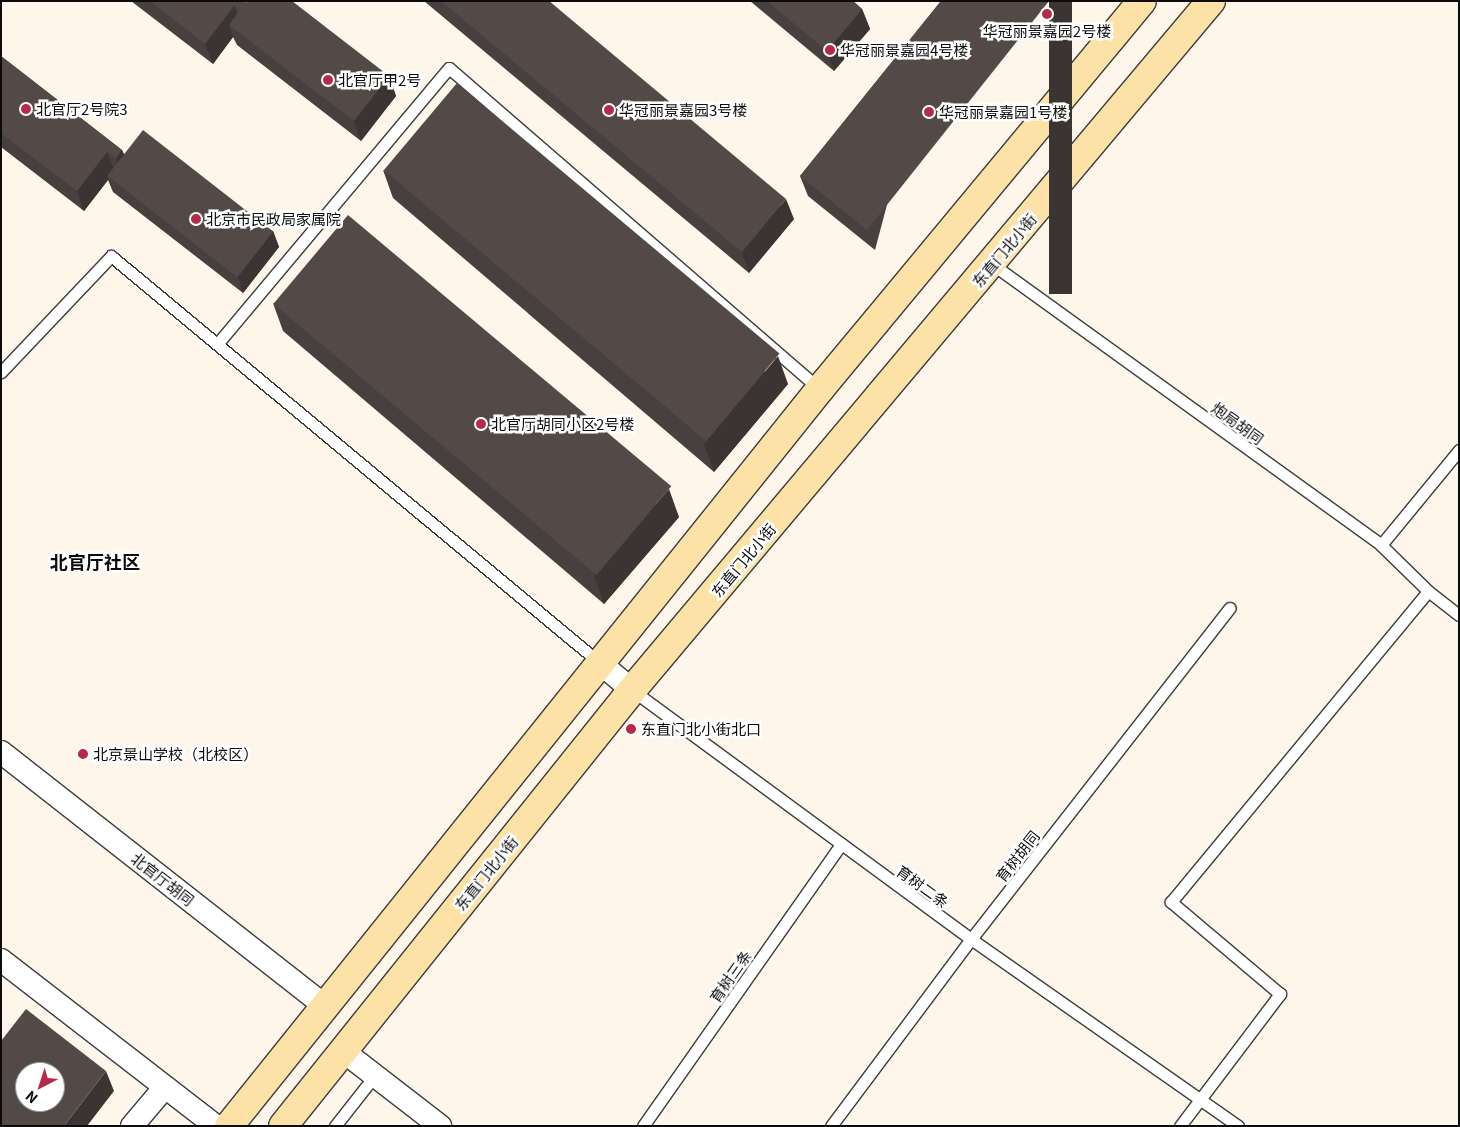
<!DOCTYPE html>
<meta charset="utf-8">
<style>
body{margin:0}
#map{position:relative;width:1460px;height:1127px;overflow:hidden;background:#fef6ea;font-family:Georgia,"Noto Sans SC",serif}
div>[style]{position:absolute}
.roads{filter:drop-shadow(1px 0 #3e3e3e) drop-shadow(-1px 0 #3e3e3e) drop-shadow(0 1px #3e3e3e) drop-shadow(0 -1px #3e3e3e)}
.service>*{height:11px;margin:-5.5px;padding:0 5.5px;transform-origin:5.5px;border-radius:5.5px;background:#fff}
.minor>*{height:22px;margin:-11px;padding:0 11px;transform-origin:11px;border-radius:11px;background:#fff}
.secondary>*{height:28px;margin:-14px;padding:0 14px;transform-origin:14px;border-radius:14px;background:#fce2a7}
.wall>*{inset:0;background:#47403e}
.shaded-wall>*{inset:0;background:#3a3432;transform-origin:0 0}
.building>*{inset:0;background:#534a48;transform-origin:0 0}
.dots>*{width:14px;height:14px;translate:-50% -50%;box-sizing:border-box;border:2px solid #fff;border-radius:50%}
span{translate:-50% -50%;white-space:nowrap;text-align:center;line-height:1.15;-webkit-text-stroke:5px #fff;paint-order:stroke}
.poi-label{font-size:15px;color:#0b0b0b}
.left{translate:0 -50%;text-align:left}
.street-label{font-size:15px;color:#0b0b0b}
.quarter-label{font-size:18px;color:#0b0b0b;font-weight:700}
.frame{position:absolute;inset:0;border:2px solid #0b0b0b;pointer-events:none}
.north{position:absolute;left:15px;top:1062px;width:50px;height:50px;box-sizing:border-box;background:#fff;border:1px solid #9d9d9d;border-radius:50%;rotate:220deg;font-size:14px;font-weight:700;line-height:20px;text-align:center;color:#0b0b0b}
.north::after{content:'';display:block;margin:auto;width:18px;height:22px;background:#b6294b;clip-path:polygon(50% 0,100% 100%,50% 72%,0 100%)}
</style>
<div id="map">
<div class="roads">
<div class="service">
<div style="left:992px;top:264px;width:480px;rotate:35.8deg"></div>
<div style="left:1381px;top:545px;width:66px;rotate:44.4deg"></div>
<div style="left:1428px;top:591px;width:39px;rotate:38deg"></div>
<div style="left:218px;top:343px;width:359px;rotate:-50deg"></div>
<div style="left:449px;top:68px;width:491px;rotate:40.9deg"></div>
<div style="left:1px;top:372px;width:160px;rotate:-46.5deg"></div>
<div style="left:111px;top:256px;width:636px;rotate:39.77deg"></div>
<div style="left:1381px;top:545px;width:123px;rotate:-50.6deg"></div>
<div style="left:632px;top:690px;width:421px;rotate:36.3deg"></div>
<div style="left:971px;top:939px;width:326px;rotate:35deg"></div>
<div style="left:335px;top:1126px;width:65px;rotate:-51.9deg"></div>
<div style="left:643px;top:1126px;width:345px;rotate:-54.9deg"></div>
<div style="left:831px;top:1126px;width:234px;rotate:-53.2deg"></div>
<div style="left:971px;top:939px;width:420px;rotate:-52deg"></div>
<div style="left:1180px;top:1126px;width:166px;rotate:-52.9deg"></div>
<div style="left:1280px;top:994px;width:143px;rotate:-139.8deg"></div>
<div style="left:1171px;top:902px;width:403px;rotate:-50.4deg"></div>
</div>
<div class="minor">
<div style="left:600px;top:663px;width:42px;rotate:40.2deg"></div>
<div style="left:1px;top:752px;width:412px;rotate:38.1deg"></div>
<div style="left:1px;top:960px;width:272px;rotate:37.7deg"></div>
<div style="left:343px;top:1051px;width:123px;rotate:37.7deg"></div>
<div style="left:132px;top:1126px;width:51px;rotate:-49.8deg"></div>
</div>
<div class="secondary">
<div style="left:229px;top:1126px;width:945px;rotate:-51.27deg"></div>
<div style="left:820px;top:389px;width:504px;rotate:-50.31deg"></div>
<div style="left:283px;top:1126px;width:558px;rotate:-51.32deg"></div>
<div style="left:632px;top:690px;width:900px;rotate:-49.96deg"></div>
</div>
</div>
<div class="wall">
<div style="clip-path:polygon(131px 1px,245px 1px,246px 3px,389px 76px,396px 96px,361px 141px,237px 45px,233px 37px,213px 64px)"></div>
<div style="clip-path:polygon(424px 1px,549px 1px,794px 219px,749px 273px)"></div>
<div style="clip-path:polygon(750px 1px,853px 1px,862px 9px,870px 29px,834px 71px)"></div>
<div style="clip-path:polygon(941px 1px,875px 250px,808px 196px,800px 176px)"></div>
<div style="clip-path:polygon(1px 56px,122px 150px,124px 154px,273px 231px,279px 247px,243px 293px,113px 192px,108px 180px,84px 211px,1px 147px)"></div>
<div style="clip-path:polygon(383px 170px,788px 384px,714px 472px,393px 198px)"></div>
<div style="clip-path:polygon(273px 303px,679px 517px,604px 604px,283px 331px)"></div>
</div>
<div class="shaded-wall">
<div style="left:1049px;top:1px;width:23px;height:293px"></div>
<div style="clip-path:polygon(234px 6px,242px 26px,229px 25px,233px 37px,213px 64px,205px 44px)"></div>
<div style="clip-path:polygon(862px 9px,870px 29px,834px 71px,827px 51px)"></div>
<div style="clip-path:polygon(389px 76px,396px 96px,361px 141px,354px 121px)"></div>
<div style="clip-path:polygon(122px 150px,130px 170px,123px 178px,116px 158px)"></div>
<div style="clip-path:polygon(107px 152px,115px 172px,107px 176px,108px 180px,84px 211px,77px 191px)"></div>
<div style="clip-path:polygon(786px 199px,794px 219px,749px 273px,742px 252px)"></div>
<div style="clip-path:polygon(273px 231px,279px 247px,243px 293px,238px 277px)"></div>
<div style="clip-path:polygon(778px 356px,788px 384px,714px 472px,704px 444px)"></div>
<div style="clip-path:polygon(669px 489px,679px 517px,604px 604px,594px 576px)"></div>
<div style="clip-path:polygon(106px 1071px,114px 1091px,87px 1126px,64px 1126px)"></div>
</div>
<div class="building">
<div style="clip-path:polygon(150px 1px,244px 1px,246px 3px,247px 1px,292px 1px,389px 76px,354px 121px,229px 25px,240px 10px,234px 6px,205px 44px)"></div>
<div style="clip-path:polygon(441px 1px,549px 1px,786px 199px,742px 252px)"></div>
<div style="clip-path:polygon(767px 1px,853px 1px,862px 9px,827px 51px)"></div>
<div style="clip-path:polygon(941px 1px,1049px 1px,867px 230px,800px 176px)"></div>
<div style="clip-path:polygon(1px 56px,122px 150px,116px 158px,107px 152px,77px 191px,1px 133px)"></div>
<div style="left:457px;top:83px;width:421px;height:114px;rotate:40deg"></div>
<div style="left:143px;top:130px;width:165px;height:58px;rotate:38deg"></div>
<div style="left:348px;top:215px;width:422px;height:116px;rotate:40deg"></div>
<div style="clip-path:polygon(evenodd,26px 1009px,106px 1071px,64px 1126px,1px 1126px,1px 1041px,26px 1009px,25px 1072px,55px 1072px,55px 1102px,25px 1102px,25px 1072px)"></div>
</div>
<div class="dots">
<div style="left:1047px;top:14px;background:#b6294b"></div>
<div style="left:830px;top:50px;background:#b6294b"></div>
<div style="left:328px;top:80px;background:#b6294b"></div>
<div style="left:26px;top:109px;background:#b6294b"></div>
<div style="left:609px;top:110px;background:#b6294b"></div>
<div style="left:929px;top:112px;background:#b6294b"></div>
<div style="left:196px;top:219px;background:#b6294b"></div>
<div style="left:481px;top:424px;background:#b6294b"></div>
<div style="left:631px;top:729px;background:#b6294b"></div>
<div style="left:83px;top:754px;background:#b6294b"></div>
</div>
<div class="poi-label">
<span style="left:1047px;top:31px">华冠丽景嘉园2号楼</span>
<span class="left" style="left:840px;top:50px">华冠丽景嘉园4号楼</span>
<span class="left" style="left:338px;top:80px">北官厅甲2号</span>
<span class="left" style="left:36px;top:109px">北官厅2号院3</span>
<span class="left" style="left:619px;top:110px">华冠丽景嘉园3号楼</span>
<span class="left" style="left:939px;top:112px">华冠丽景嘉园1号楼</span>
<span class="left" style="left:206px;top:219px">北京市民政局家属院</span>
<span class="left" style="left:491px;top:424px">北官厅胡同小区2号楼</span>
<span class="left" style="left:641px;top:729px">东直门北小街北口</span>
<span class="left" style="left:93px;top:754px">北京景山学校（北校区）</span>
</div>
<div class="street-label">
<span style="left:1004px;top:250px;rotate:-50deg">东直门北小街</span>
<span style="left:1238px;top:423px;rotate:36deg">炮局胡同</span>
<span style="left:743px;top:560px;rotate:-50deg">东直门北小街</span>
<span style="left:1017px;top:856px;rotate:-52deg">育树胡同</span>
<span style="left:486px;top:873px;rotate:-51deg">东直门北小街</span>
<span style="left:163px;top:879px;rotate:38deg">北官厅胡同</span>
<span style="left:923px;top:886px;rotate:36deg">育树二条</span>
<span style="left:730px;top:976px;rotate:-55deg">育树三条</span>
</div>
<div class="quarter-label">
<span style="left:95px;top:561px">北官厅社区</span>
</div>
<div class="frame"></div>
<div class="north">N</div>
</div>
